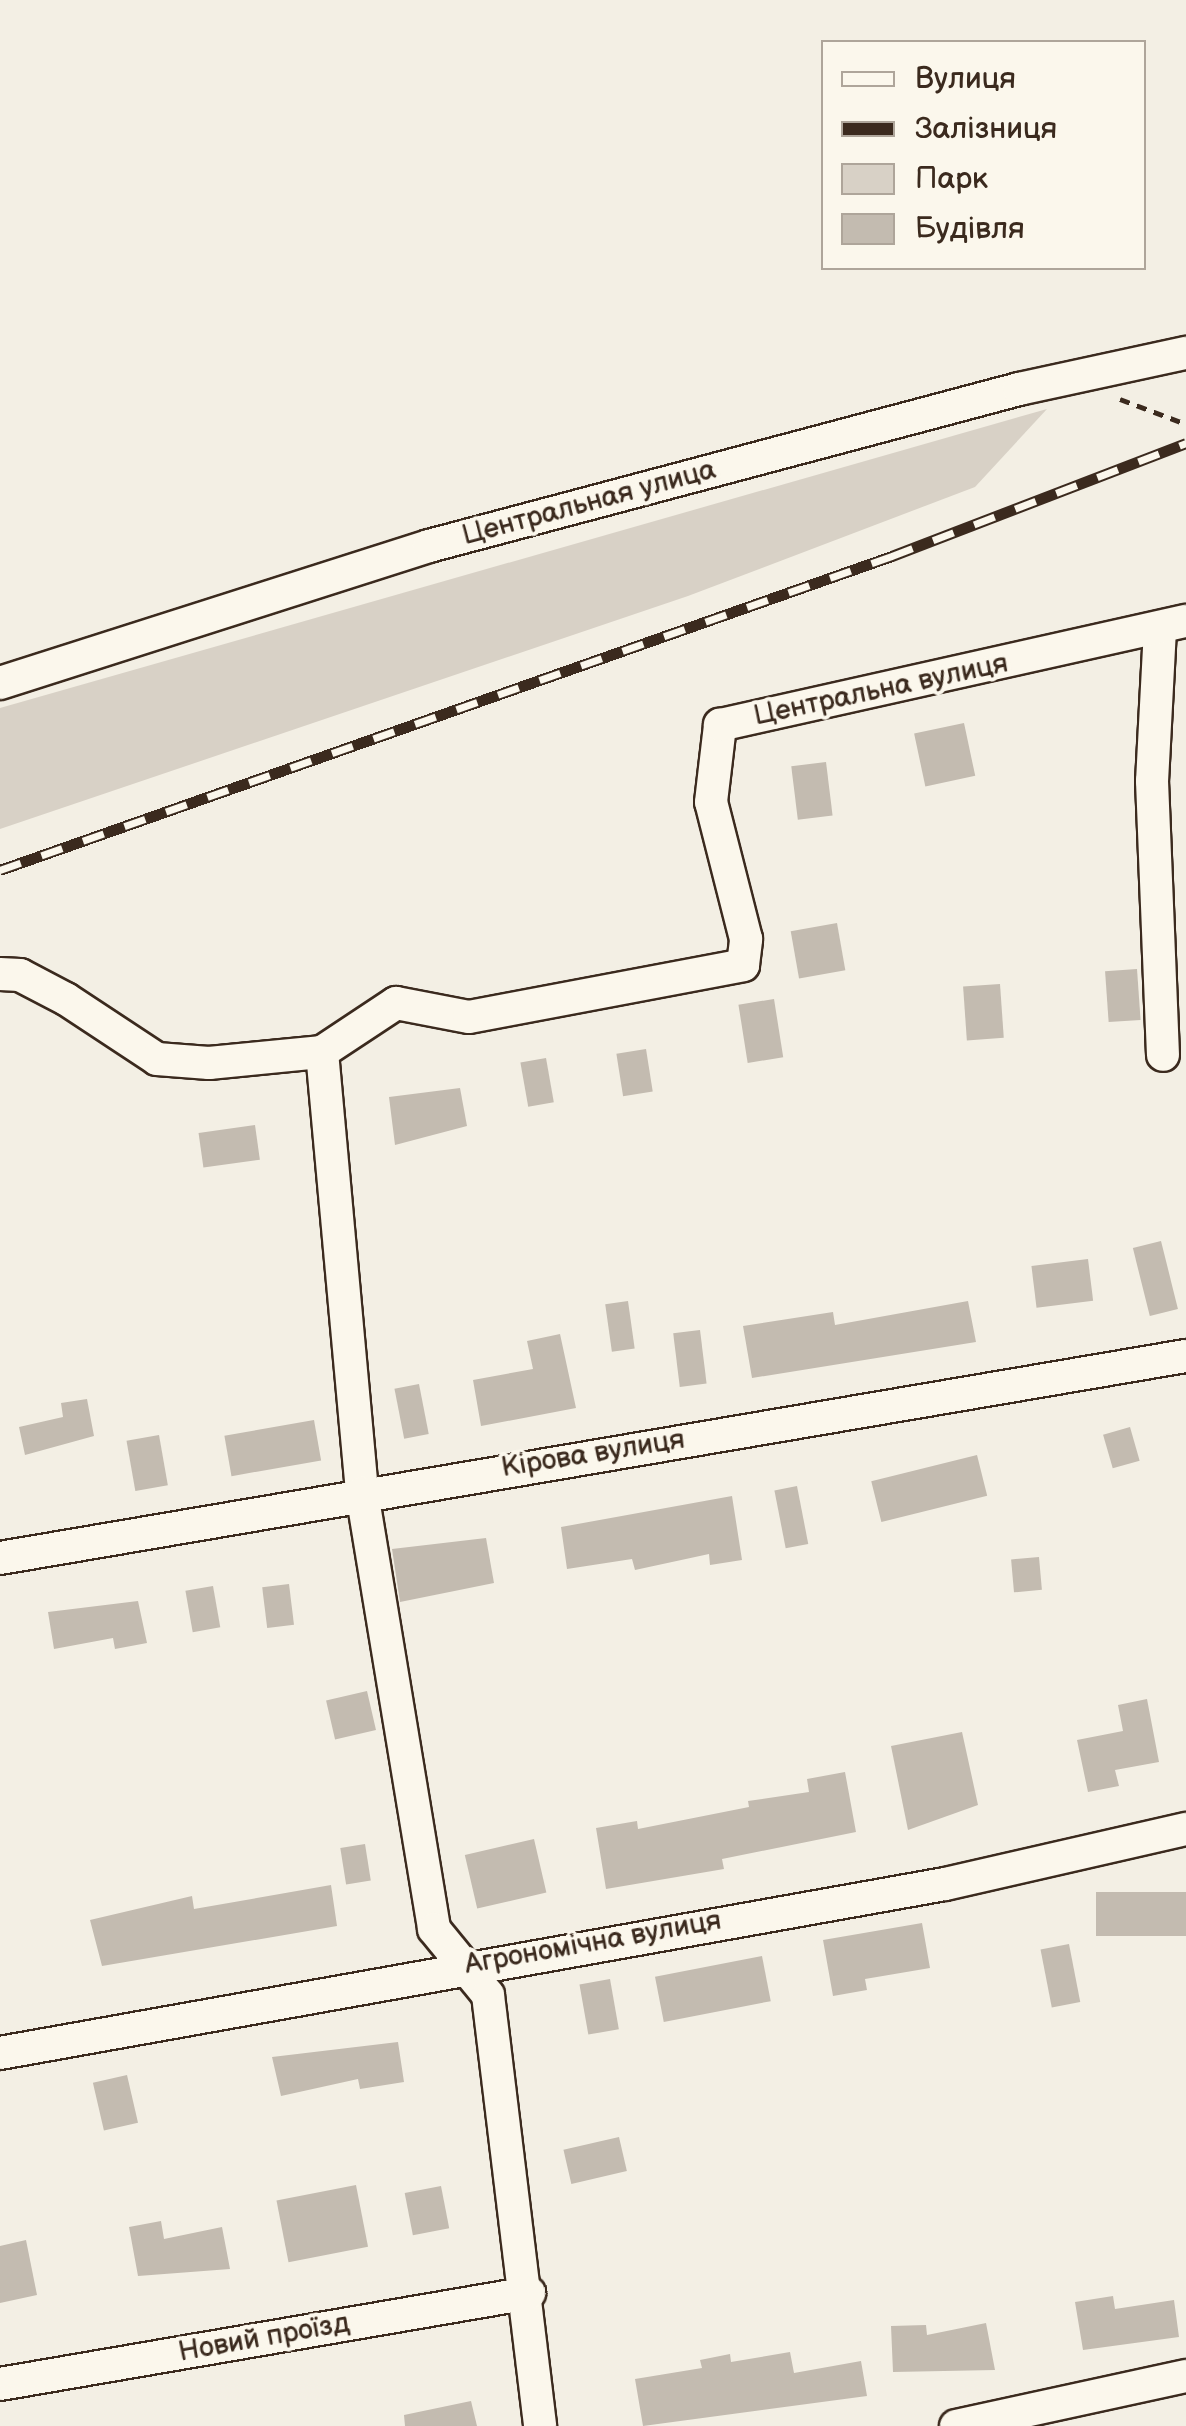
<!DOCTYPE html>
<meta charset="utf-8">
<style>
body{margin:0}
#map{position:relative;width:1186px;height:2426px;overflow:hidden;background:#f3efe4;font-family:"Balsamiq Sans",sans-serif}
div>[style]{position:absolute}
.green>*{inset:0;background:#d8d1c6}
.building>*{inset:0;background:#c3bbb0;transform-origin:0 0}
.path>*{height:5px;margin-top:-2.5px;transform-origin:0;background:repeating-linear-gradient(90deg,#3b2a1e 0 10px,transparent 0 18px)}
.roads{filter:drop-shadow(2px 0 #3b2a1e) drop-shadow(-2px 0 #3b2a1e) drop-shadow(0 2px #3b2a1e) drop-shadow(0 -2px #3b2a1e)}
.minor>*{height:32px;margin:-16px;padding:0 16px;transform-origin:16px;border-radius:16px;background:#fbf7ec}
.rail>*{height:11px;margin-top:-5.5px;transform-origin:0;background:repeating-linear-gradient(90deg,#fbf7ec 0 22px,#3b2a1e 0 44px);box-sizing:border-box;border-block:2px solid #3b2a1e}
span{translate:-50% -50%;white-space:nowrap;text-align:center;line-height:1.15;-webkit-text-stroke:8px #fbf7ec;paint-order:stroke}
.street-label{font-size:28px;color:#3b2a1e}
.legend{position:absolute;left:821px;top:40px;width:325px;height:230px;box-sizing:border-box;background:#fbf7ec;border:2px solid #aea59a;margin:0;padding:12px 18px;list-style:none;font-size:30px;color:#3b2a1e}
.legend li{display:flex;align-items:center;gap:20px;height:50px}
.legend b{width:50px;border:2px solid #aea59a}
</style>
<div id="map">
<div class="green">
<div style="clip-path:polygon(1047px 409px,975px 487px,688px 596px,0 829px,0 708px)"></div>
</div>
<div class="building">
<div style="left:964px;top:723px;width:54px;height:51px;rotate:78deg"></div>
<div style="left:826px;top:762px;width:54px;height:35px;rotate:83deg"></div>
<div style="left:837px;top:923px;width:48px;height:47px;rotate:80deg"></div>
<div style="left:1137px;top:969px;width:51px;height:32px;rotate:86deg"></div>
<div style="left:1000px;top:984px;width:54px;height:37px;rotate:86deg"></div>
<div style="left:774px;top:999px;width:59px;height:36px;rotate:81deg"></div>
<div style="left:646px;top:1049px;width:43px;height:30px;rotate:81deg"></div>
<div style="left:546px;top:1058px;width:45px;height:26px;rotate:80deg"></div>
<div style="clip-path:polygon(460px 1088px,467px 1126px,395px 1145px,389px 1097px)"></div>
<div style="left:255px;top:1125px;width:35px;height:57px;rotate:82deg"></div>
<div style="left:1161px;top:1241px;width:70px;height:29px;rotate:76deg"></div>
<div style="left:1088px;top:1259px;width:42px;height:57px;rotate:83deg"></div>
<div style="left:628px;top:1301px;width:48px;height:23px;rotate:82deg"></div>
<div style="clip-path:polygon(968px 1301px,976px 1342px,752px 1378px,743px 1326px,833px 1312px,835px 1325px)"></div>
<div style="left:700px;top:1330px;width:54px;height:27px;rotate:83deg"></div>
<div style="clip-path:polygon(560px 1334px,576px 1408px,481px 1426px,473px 1380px,533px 1369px,527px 1341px)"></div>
<div style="left:419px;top:1384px;width:51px;height:25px;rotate:79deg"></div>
<div style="clip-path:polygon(87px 1399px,94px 1436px,25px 1455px,19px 1427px,63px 1417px,61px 1403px)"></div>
<div style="left:314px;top:1420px;width:41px;height:91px;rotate:80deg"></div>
<div style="left:1130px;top:1427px;width:35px;height:28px;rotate:74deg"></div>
<div style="left:159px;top:1435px;width:51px;height:33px;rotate:80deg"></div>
<div style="left:977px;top:1455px;width:42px;height:109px;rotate:76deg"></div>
<div style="left:797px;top:1486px;width:59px;height:23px;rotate:79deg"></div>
<div style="clip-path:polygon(732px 1496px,742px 1560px,710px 1565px,709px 1554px,635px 1570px,632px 1559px,567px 1569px,561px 1527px)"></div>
<div style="clip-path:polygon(486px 1538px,494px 1583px,400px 1602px,392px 1549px)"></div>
<div style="left:1039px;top:1557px;width:33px;height:28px;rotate:85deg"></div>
<div style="left:289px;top:1584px;width:41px;height:27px;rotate:83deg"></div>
<div style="left:213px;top:1586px;width:42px;height:28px;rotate:80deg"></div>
<div style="clip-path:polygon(138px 1601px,147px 1643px,115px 1649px,113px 1638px,54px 1649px,48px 1612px)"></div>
<div style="left:367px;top:1691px;width:40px;height:42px;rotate:77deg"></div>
<div style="clip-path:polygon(1147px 1699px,1159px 1762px,1115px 1770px,1119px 1786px,1088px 1792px,1077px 1740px,1123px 1731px,1118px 1705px)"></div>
<div style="clip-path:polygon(962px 1732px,978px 1805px,908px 1830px,891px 1746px)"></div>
<div style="clip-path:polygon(845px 1772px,856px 1832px,722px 1859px,724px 1869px,606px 1889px,596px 1828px,637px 1821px,638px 1829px,749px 1807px,748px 1801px,809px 1792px,807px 1779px)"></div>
<div style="left:534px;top:1839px;width:55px;height:71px;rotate:77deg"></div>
<div style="left:365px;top:1844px;width:37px;height:25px;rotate:81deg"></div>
<div style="clip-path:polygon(331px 1885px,337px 1926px,102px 1966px,90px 1920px,192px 1896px,194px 1909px)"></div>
<div style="left:1186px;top:1892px;width:44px;height:90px;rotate:90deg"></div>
<div style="clip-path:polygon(922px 1923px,930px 1968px,865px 1979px,867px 1990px,833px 1996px,823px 1940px)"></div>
<div style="left:1069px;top:1944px;width:59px;height:29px;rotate:79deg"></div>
<div style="left:762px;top:1956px;width:46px;height:109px;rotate:79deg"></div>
<div style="left:610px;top:1979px;width:51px;height:31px;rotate:80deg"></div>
<div style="clip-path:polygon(398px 2042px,404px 2082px,360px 2089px,358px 2079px,281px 2096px,272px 2057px)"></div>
<div style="left:127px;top:2075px;width:49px;height:35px;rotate:77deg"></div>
<div style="left:619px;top:2137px;width:35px;height:57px;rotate:77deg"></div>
<div style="left:356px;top:2185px;width:63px;height:81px;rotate:79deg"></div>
<div style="left:441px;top:2186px;width:43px;height:37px;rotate:79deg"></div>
<div style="clip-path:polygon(161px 2221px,164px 2239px,222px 2227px,230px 2269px,138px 2276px,129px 2227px)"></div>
<div style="clip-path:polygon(26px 2240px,37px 2295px,0 2303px,0 2246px)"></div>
<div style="clip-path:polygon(1113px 2296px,1115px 2309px,1174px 2300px,1179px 2337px,1083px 2350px,1075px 2302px)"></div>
<div style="clip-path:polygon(986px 2323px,995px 2370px,893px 2372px,891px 2326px,926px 2325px,927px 2335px)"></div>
<div style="clip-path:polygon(790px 2352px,794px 2373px,861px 2361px,867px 2396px,643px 2426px,635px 2379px,702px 2368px,700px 2360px,730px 2354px,731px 2362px)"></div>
<div style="clip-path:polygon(471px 2401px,477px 2426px,405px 2426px,404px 2415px)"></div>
</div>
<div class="path">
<div style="left:1120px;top:399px;width:71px;rotate:20.7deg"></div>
</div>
<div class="roads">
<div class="minor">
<div style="left:1160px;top:629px;width:152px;rotate:93deg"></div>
<div style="left:1152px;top:781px;width:274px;rotate:87.7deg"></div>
<div style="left:0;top:683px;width:450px;rotate:-17.7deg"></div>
<div style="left:429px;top:546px;width:611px;rotate:-14.9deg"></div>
<div style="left:1019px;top:389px;width:171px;rotate:-12.2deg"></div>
<div style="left:0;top:974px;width:20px;rotate:3deg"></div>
<div style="left:20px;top:975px;width:52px;rotate:27.6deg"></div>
<div style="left:66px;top:999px;width:109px;rotate:33.4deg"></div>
<div style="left:157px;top:1059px;width:52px;rotate:4.4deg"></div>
<div style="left:209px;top:1063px;width:114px;rotate:-5.6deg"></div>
<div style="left:322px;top:1052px;width:443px;rotate:84.8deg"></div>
<div style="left:362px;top:1493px;width:442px;rotate:80.6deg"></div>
<div style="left:434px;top:1929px;width:85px;rotate:50.7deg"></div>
<div style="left:488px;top:1995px;width:434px;rotate:83.1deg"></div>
<div style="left:322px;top:1052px;width:89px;rotate:-33.5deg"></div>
<div style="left:396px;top:1003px;width:74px;rotate:10.9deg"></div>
<div style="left:469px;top:1017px;width:279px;rotate:-10.7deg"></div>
<div style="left:743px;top:965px;width:26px;rotate:-83deg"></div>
<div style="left:746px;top:939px;width:141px;rotate:-104.3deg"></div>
<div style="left:711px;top:802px;width:78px;rotate:-83.3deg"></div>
<div style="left:720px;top:725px;width:477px;rotate:-12.6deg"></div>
<div style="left:0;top:1558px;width:1203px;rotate:-9.67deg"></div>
<div style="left:0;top:2053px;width:960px;rotate:-10.14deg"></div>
<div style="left:945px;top:1884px;width:247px;rotate:-12.9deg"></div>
<div style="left:0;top:2384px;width:537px;rotate:-9.76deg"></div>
<div style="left:956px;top:2426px;width:235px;rotate:-12.3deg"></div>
</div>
</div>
<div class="rail">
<div style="left:0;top:870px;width:946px;rotate:-19.39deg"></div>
<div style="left:892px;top:556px;width:315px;rotate:-21deg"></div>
</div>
<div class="street-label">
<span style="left:589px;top:503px;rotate:-15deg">Центральная улица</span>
<span style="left:881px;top:690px;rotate:-12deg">Центральна вулиця</span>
<span style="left:593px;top:1454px;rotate:-9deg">Кірова вулиця</span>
<span style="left:593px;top:1943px;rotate:-10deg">Агрономічна вулиця</span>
<span style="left:264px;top:2338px;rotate:-10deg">Новий проїзд</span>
</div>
<ul class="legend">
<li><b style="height:12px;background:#fbf7ec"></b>Вулиця</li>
<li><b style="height:12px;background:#3b2a1e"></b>Залізниця</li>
<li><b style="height:28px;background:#d8d1c6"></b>Парк</li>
<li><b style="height:28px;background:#c3bbb0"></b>Будівля</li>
</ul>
</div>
